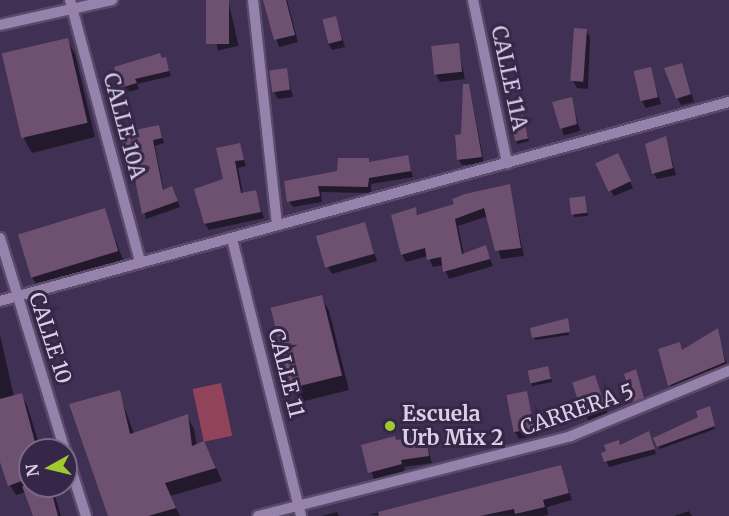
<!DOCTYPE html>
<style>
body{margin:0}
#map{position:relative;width:729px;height:516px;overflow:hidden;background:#403053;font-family:Merriweather,serif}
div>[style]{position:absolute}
.green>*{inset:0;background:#914359;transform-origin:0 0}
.shadow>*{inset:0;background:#0007;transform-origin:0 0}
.building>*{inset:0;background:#6e5070;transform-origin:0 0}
.roads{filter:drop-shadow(2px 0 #594b69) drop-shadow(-2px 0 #594b69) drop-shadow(0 2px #594b69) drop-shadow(0 -2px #594b69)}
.minor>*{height:10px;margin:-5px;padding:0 5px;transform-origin:5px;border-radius:5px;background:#9583ac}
.dots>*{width:16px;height:16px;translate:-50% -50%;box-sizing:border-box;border:3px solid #362648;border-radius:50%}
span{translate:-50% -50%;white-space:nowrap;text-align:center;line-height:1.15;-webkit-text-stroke:6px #362648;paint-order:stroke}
.street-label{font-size:21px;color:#d9d0e6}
.poi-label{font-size:21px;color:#d9d0e6;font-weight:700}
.left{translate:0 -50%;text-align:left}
.north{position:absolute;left:18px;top:438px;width:60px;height:60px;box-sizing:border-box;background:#362648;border:2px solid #776a87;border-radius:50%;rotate:262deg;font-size:16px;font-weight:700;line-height:24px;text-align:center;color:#d9d0e6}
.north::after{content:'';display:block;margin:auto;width:21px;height:27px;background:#9eca2e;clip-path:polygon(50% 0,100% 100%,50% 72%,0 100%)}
</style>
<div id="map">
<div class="green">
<div style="left:221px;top:383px;width:54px;height:29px;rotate:78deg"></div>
</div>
<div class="shadow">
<div style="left:228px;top:0;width:47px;height:21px;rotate:77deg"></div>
<div style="clip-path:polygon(265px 0,287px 0,298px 42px,279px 47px)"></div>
<div style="clip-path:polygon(336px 18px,345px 47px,332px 50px,328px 43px)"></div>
<div style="clip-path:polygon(575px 29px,586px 30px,590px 37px,588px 89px,577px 88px,573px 81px)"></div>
<div style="clip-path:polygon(67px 40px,75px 54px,95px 137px,32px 153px,24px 139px)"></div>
<div style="clip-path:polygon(458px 45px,465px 79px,440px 82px,436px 75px)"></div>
<div style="clip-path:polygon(165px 59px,171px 76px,137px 84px,139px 89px,125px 93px,116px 68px)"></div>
<div style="clip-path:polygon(682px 64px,694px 102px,681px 105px,677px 98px)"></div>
<div style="clip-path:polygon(650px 69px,661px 104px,646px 108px,642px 101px)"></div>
<div style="clip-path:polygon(286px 70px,293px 97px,278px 99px,274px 92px)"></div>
<div style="clip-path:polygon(469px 85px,484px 163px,462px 165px,459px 160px)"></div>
<div style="left:571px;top:99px;width:33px;height:17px;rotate:74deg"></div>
<div style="clip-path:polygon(522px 117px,529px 141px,518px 144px,516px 141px)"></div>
<div style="clip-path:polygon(158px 126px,164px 143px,155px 146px,164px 191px,175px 193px,180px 207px,146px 219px,131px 151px,125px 146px)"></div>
<div style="clip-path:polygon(666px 138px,676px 175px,657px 179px,653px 172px)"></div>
<div style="clip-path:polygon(239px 145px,246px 166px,238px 168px,243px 194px,255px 191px,264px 218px,209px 230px,205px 224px)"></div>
<div style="clip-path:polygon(407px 157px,413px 177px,371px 184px,371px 193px,321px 192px,322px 202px,293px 207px,289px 201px,368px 160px,370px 164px)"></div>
<div style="clip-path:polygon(621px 162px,633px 188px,614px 196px,610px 189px)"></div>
<div style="clip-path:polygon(509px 186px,524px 256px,501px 259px,488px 216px,458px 226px,464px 255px,485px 247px,493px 266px,449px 279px,443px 265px,433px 267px,428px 256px,406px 262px,402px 255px,415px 209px,419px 216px)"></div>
<div style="clip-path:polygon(584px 198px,588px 216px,574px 217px,571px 200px)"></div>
<div style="clip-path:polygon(104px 210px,125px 265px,40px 291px,32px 277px)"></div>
<div style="clip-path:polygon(364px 224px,377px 261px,332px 274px,328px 267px)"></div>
<div style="clip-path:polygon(321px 297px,329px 311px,349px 390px,301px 402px,293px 388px)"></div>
<div style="clip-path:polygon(567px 321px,569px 335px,535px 340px,534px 337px)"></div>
<div style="clip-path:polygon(717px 330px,728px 369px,674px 392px,670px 385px,679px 344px,683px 351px)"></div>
<div style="clip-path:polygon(0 335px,14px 397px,21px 395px,27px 405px,41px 450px,30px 450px,30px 486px,52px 486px,61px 516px,34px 516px,26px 492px,16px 495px,10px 485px,0 451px)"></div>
<div style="clip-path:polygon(548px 367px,552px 382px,532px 386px,531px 383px)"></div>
<div style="clip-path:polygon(637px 374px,644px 401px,636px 405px,626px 375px)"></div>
<div style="left:594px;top:377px;width:39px;height:21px;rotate:69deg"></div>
<div style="clip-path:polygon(119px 392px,134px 434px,187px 416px,194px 429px,197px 446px,204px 443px,211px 456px,222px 481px,170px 496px,180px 516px,109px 516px)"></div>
<div style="clip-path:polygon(526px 392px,537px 435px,519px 439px,515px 432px)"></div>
<div style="clip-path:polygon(711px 411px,715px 429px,660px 449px,658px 446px)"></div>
<div style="clip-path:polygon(425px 438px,432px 463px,404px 467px,405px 471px,374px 480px,363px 446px)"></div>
<div style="clip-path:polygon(651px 438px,656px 454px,609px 467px,606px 461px,619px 442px,621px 446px)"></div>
<div style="clip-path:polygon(560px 466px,572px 500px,547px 507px,548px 515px,543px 516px,369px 515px)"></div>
<div style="clip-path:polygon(689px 511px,692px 516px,674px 516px)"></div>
<div style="clip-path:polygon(337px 512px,339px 516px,322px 516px)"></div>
</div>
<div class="building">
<div style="left:206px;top:0;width:23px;height:44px"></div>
<div style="clip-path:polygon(263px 0,286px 0,295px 35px,274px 40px)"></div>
<div style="left:336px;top:16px;width:25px;height:14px;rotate:76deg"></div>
<div style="left:574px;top:28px;width:13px;height:53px;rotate:4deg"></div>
<div style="left:68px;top:38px;width:87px;height:68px;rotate:77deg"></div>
<div style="left:459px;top:43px;width:29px;height:28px;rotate:84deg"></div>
<div style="clip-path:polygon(160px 53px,162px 58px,166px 57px,169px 71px,135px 79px,137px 83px,120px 88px,114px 67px)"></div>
<div style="clip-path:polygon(682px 63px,691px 94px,676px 99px,664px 68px)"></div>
<div style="left:651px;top:67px;width:31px;height:18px;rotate:77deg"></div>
<div style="left:287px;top:68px;width:22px;height:18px;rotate:82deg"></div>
<div style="clip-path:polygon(463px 84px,469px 84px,482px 157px,457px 160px,455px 135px,461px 134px)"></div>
<div style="clip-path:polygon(572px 97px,577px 124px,560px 129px,552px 102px)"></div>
<div style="left:523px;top:115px;width:24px;height:13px;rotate:78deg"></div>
<div style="clip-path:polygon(159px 125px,162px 138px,153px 140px,163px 190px,172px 186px,178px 201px,142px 214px,128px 145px,124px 146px,121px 133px)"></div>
<div style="clip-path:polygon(666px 136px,673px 168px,652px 174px,645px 144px)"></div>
<div style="clip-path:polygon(240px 143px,244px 160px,235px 161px,241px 193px,256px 190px,261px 212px,204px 224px,194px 189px,223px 179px,216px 148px)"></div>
<div style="left:618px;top:153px;width:31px;height:25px;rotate:65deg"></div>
<div style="clip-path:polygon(408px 155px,411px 171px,369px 178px,368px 187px,318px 186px,320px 196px,287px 202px,284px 181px,337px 171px,338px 158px,369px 158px,369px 162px)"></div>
<div style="clip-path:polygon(510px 184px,521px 248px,495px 251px,484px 208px,455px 219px,462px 254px,486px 245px,490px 259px,443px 272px,441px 257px,427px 260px,425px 248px,401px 255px,391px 215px,416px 207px,417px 215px,454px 204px,452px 199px,465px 194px)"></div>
<div style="left:585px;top:196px;width:17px;height:16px;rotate:83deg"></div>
<div style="left:105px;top:208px;width:45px;height:91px;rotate:73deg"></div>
<div style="left:365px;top:222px;width:33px;height:51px;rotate:74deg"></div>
<div style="left:322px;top:295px;width:83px;height:53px;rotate:76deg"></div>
<div style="clip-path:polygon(568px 318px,570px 332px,532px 338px,530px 328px)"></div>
<div style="clip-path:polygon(718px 328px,725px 362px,668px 386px,658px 349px,680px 342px,682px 350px)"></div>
<div style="left:548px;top:366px;width:13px;height:21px;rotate:77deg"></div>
<div style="clip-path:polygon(636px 369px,644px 398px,633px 402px,624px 374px)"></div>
<div style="left:595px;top:375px;width:33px;height:24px;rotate:72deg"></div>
<div style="clip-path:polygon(120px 390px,130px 434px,188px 414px,192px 446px,204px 441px,216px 468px,165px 483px,176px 508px,148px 516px,108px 516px,69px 404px)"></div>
<div style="left:527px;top:391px;width:38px;height:21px;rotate:79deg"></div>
<div style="clip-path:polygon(22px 393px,37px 450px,30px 450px,30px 478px,8px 486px,0 462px,0 399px)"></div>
<div style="clip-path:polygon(710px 406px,715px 426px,657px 447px,653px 438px,698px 417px,696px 411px)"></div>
<div style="clip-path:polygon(649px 431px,655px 449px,604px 462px,601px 453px,606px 451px,604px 445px,619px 440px,620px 445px)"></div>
<div style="clip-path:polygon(395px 436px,396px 440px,426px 436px,429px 456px,401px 460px,402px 464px,368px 473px,361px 445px)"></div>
<div style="clip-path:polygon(561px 465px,569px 493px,543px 500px,545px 507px,515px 514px,514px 509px,480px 516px,379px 516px,378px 512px)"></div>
<div style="clip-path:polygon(22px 486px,50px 486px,58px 516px,33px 516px)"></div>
</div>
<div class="roads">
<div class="minor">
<div style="left:70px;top:0;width:270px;rotate:75deg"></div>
<div style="left:253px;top:0;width:226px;rotate:83.9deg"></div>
<div style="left:473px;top:0;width:167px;rotate:78.2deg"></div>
<div style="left:0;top:25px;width:115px;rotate:-12.6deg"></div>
<div style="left:0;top:238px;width:222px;rotate:73deg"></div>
<div style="left:232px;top:239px;width:285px;rotate:76deg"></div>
<div style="left:0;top:301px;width:756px;rotate:-15.27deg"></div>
<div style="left:66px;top:453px;width:66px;rotate:72.4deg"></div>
<div style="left:258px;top:516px;width:323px;rotate:-14.3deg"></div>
<div style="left:571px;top:436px;width:171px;rotate:-22.4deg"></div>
</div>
</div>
<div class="dots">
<div style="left:390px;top:426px;background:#9eca2e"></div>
</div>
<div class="street-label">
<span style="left:509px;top:78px;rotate:78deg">CALLE 11A</span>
<span style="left:124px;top:126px;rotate:75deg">CALLE 10A</span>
<span style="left:50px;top:338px;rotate:72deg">CALLE 10</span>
<span style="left:286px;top:373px;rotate:76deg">CALLE 11</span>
<span style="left:577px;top:410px;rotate:-19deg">CARRERA 5</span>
</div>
<div class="poi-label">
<span class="left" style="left:402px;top:426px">Escuela<br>Urb Mix 2</span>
</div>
<div class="north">N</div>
</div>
